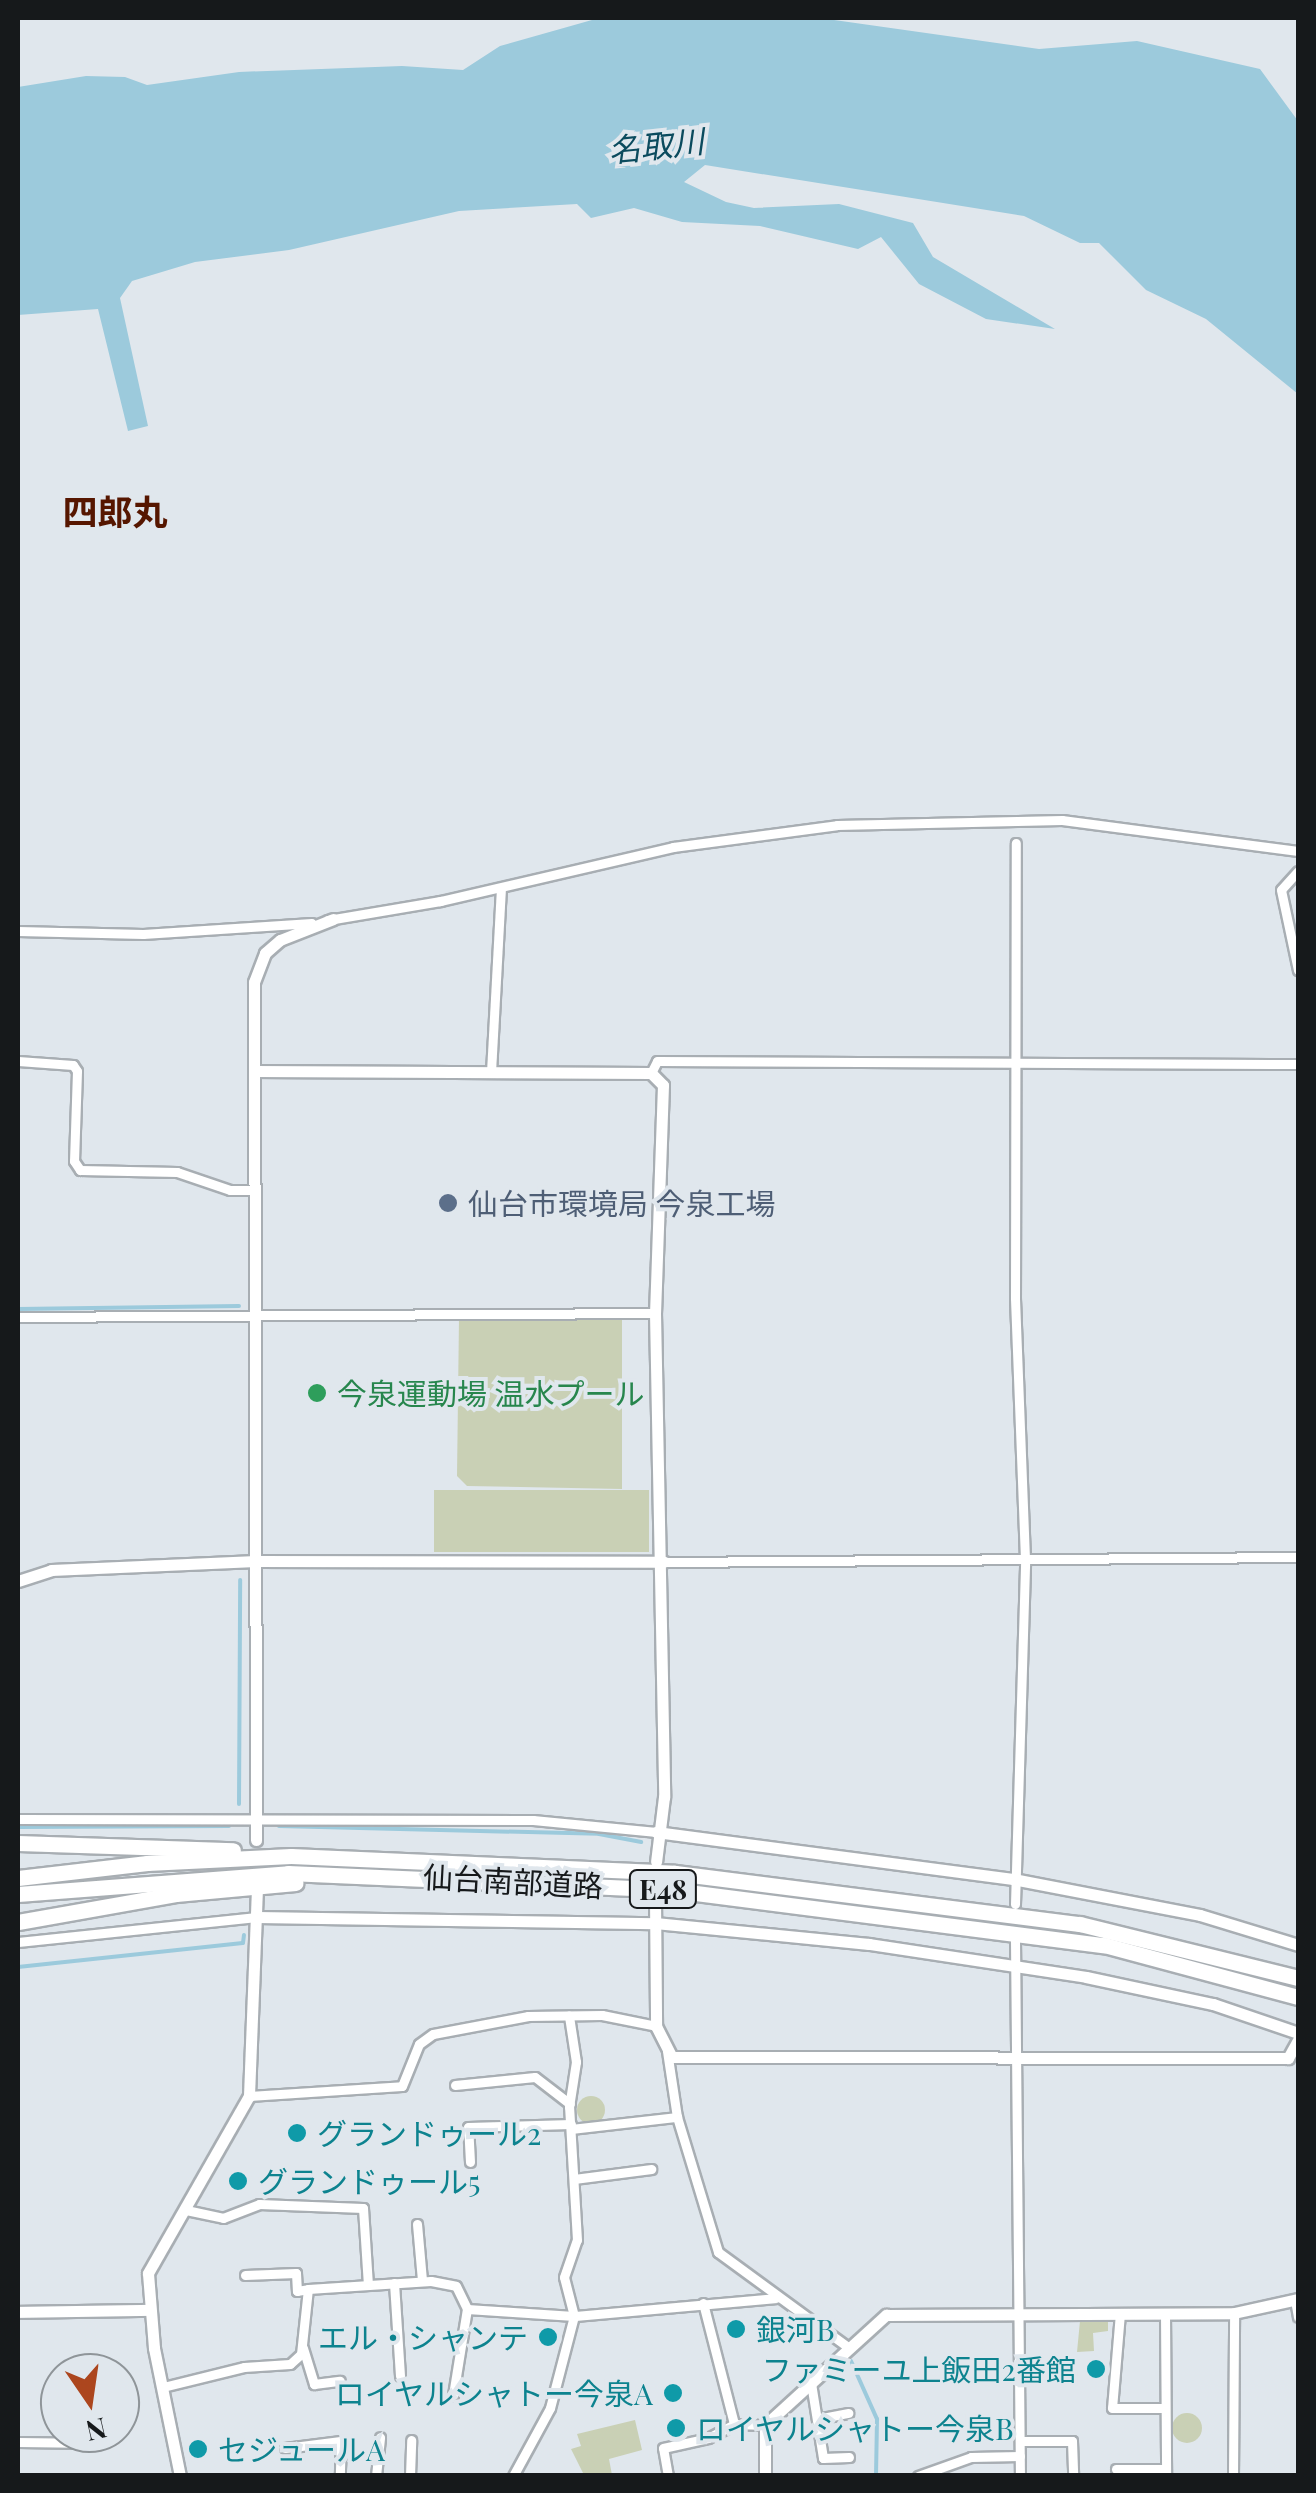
<!DOCTYPE html>
<meta charset="utf-8">
<style>
body{margin:0}
#map{position:relative;width:1316px;height:2493px;overflow:hidden;background:#e0e7ed;font-family:"Playfair Display","Noto Sans JP",serif}
div>[style]{position:absolute}
.green>*{inset:0;background:#c9d0b5;transform-origin:0 0}
.round{border-radius:50%}
.water>*{inset:0;background:#9ccadc}
.stream>*{height:4px;margin:-2px;padding:0 2px;transform-origin:2px;border-radius:2px;background:#9ccadc}
.roads{filter:drop-shadow(2px 0 #a8aeb3) drop-shadow(-2px 0 #a8aeb3) drop-shadow(0 2px #a8aeb3) drop-shadow(0 -2px #a8aeb3)}
.minor>*{height:9px;margin:-4.5px;padding:0 4.5px;transform-origin:4.5px;border-radius:4.5px;background:#fff}
.tertiary>*{height:11px;margin:-5.5px;padding:0 5.5px;transform-origin:5.5px;border-radius:5.5px;background:#fff}
.motorway>*{height:15px;margin:-7.5px;padding:0 7.5px;transform-origin:7.5px;border-radius:7.5px;background:#fff}
.dots>*{width:28px;height:28px;translate:-50% -50%;box-sizing:border-box;border:5px solid #e0e7ed;border-radius:50%}
span{translate:-50% -50%;white-space:nowrap;text-align:center;line-height:1.15;-webkit-text-stroke:8px #e0e7ed;paint-order:stroke}
.shield-label span{padding:2px 8px;background:#e0e7ed;border:2px solid;border-radius:8px;-webkit-text-stroke-width:0}
.shield-label{font-size:28px;color:#16191b;font-weight:700}
.service-label{font-size:30px;color:#4e5e75}
.left{translate:0 -50%;text-align:left}
.leisure-label{font-size:30px;color:#27864d}
.street-label{font-size:30px;color:#16191b}
.culture-label{font-size:30px;color:#0d838f}
.right{translate:-100% -50%;text-align:right}
.water-label{font-size:32px;color:#0b4b5e;font-style:italic}
.quarter-label{font-size:35px;color:#561600;font-weight:700}
.frame{position:absolute;inset:0;border:20px solid #16191b;pointer-events:none}
.north{position:absolute;left:40px;top:2353px;width:100px;height:100px;box-sizing:border-box;background:#e0e7ed;border:2px solid #8f9599;border-radius:50%;rotate:167deg;font-size:28px;font-weight:700;line-height:40px;text-align:center;color:#16191b}
.north::after{content:'';display:block;margin:auto;width:35px;height:45px;background:#ac461e;clip-path:polygon(50% 0,100% 100%,50% 72%,0 100%)}
</style>
<div id="map">
<div class="green">
<div style="clip-path:polygon(459px 1318px,622px 1319px,622px 1489px,467px 1486px,457px 1476px)"></div>
<div style="left:434px;top:1490px;width:215px;height:62px"></div>
<div class="round" style="left:577px;top:2096px;width:28px;height:28px"></div>
<div style="clip-path:polygon(1080px 2321px,1108px 2321px,1108px 2331px,1093px 2333px,1094px 2351px,1077px 2352px)"></div>
<div class="round" style="left:1172px;top:2413px;width:30px;height:30px"></div>
<div style="clip-path:polygon(635px 2420px,642px 2450px,609px 2459px,612px 2475px,584px 2475px,571px 2449px,581px 2446px,577px 2434px)"></div>
</div>
<div class="water">
<div style="clip-path:polygon(599px 18px,820px 18px,1039px 49px,1137px 41px,1260px 69px,1298px 121px,1298px 394px,1206px 319px,1146px 290px,1099px 243px,1080px 243px,1024px 216px,705px 165px,684px 182px,726px 202px,754px 208px,839px 204px,913px 223px,933px 257px,1055px 329px,986px 319px,919px 284px,881px 237px,858px 249px,760px 226px,682px 222px,634px 208px,591px 218px,577px 204px,459px 211px,289px 250px,195px 262px,132px 281px,120px 298px,148px 426px,128px 431px,98px 309px,18px 315px,18px 87px,86px 76px,125px 77px,147px 85px,239px 72px,402px 66px,463px 70px,500px 46px)"></div>
</div>
<div class="stream">
<div style="left:18px;top:1309px;width:221px;rotate:-0.8deg"></div>
<div style="left:239px;top:1804px;width:224px;rotate:-89.7deg"></div>
<div style="left:279px;top:1826px;width:320px;rotate:1.4deg"></div>
<div style="left:599px;top:1834px;width:43px;rotate:10.8deg"></div>
<div style="left:18px;top:1827px;width:211px;rotate:-0.3deg"></div>
<div style="left:18px;top:1967px;width:226px;rotate:-6.1deg"></div>
<div style="left:243px;top:1943px;width:8px;rotate:-83deg"></div>
<div style="left:851px;top:2361px;width:64px;rotate:65.9deg"></div>
<div style="left:877px;top:2419px;width:57px;rotate:91deg"></div>
</div>
<div class="roads">
<div class="minor">
<div style="left:1298px;top:871px;width:25px;rotate:132deg"></div>
<div style="left:1281px;top:890px;width:82px;rotate:78deg"></div>
<div style="left:328px;top:920px;width:114px;rotate:-9.6deg"></div>
<div style="left:440px;top:901px;width:239px;rotate:-13deg"></div>
<div style="left:673px;top:847px;width:165px;rotate:-7.6deg"></div>
<div style="left:837px;top:825px;width:225px;rotate:-1.3deg"></div>
<div style="left:1062px;top:820px;width:238px;rotate:7.5deg"></div>
<div style="left:18px;top:931px;width:125px;rotate:1.4deg"></div>
<div style="left:143px;top:934px;width:169px;rotate:-3.7deg"></div>
<div style="left:18px;top:1061px;width:55px;rotate:4.2deg"></div>
<div style="left:73px;top:1065px;width:7px;rotate:56deg"></div>
<div style="left:77px;top:1071px;width:90px;rotate:91.9deg"></div>
<div style="left:74px;top:1161px;width:11px;rotate:56deg"></div>
<div style="left:80px;top:1170px;width:97px;rotate:1.2deg"></div>
<div style="left:177px;top:1172px;width:56px;rotate:18.8deg"></div>
<div style="left:230px;top:1190px;width:26px"></div>
<div style="left:491px;top:1072px;width:184px;rotate:-86.9deg"></div>
<div style="left:651px;top:1073px;width:13px;rotate:-63deg"></div>
<div style="left:657px;top:1061px;width:641px;rotate:0.27deg"></div>
<div style="left:18px;top:1317px;width:637px;rotate:-0.36deg"></div>
<div style="left:664px;top:1562px;width:634px;rotate:-0.45deg"></div>
<div style="left:18px;top:1819px;width:515px;rotate:0.11deg"></div>
<div style="left:533px;top:1820px;width:124px;rotate:5.6deg"></div>
<div style="left:1015px;top:1904px;width:345px;rotate:-88.3deg"></div>
<div style="left:1025px;top:1559px;width:261px;rotate:-92.2deg"></div>
<div style="left:1015px;top:1298px;width:455px;rotate:-89.9deg"></div>
<div style="left:1015px;top:1940px;width:536px;rotate:89.47deg"></div>
<div style="left:18px;top:1942px;width:240px;rotate:-6deg"></div>
<div style="left:667px;top:2051px;width:67px;rotate:81.4deg"></div>
<div style="left:677px;top:2117px;width:141px;rotate:73.1deg"></div>
<div style="left:718px;top:2252px;width:162px;rotate:36.2deg"></div>
<div style="left:455px;top:2085px;width:80px;rotate:-5.7deg"></div>
<div style="left:535px;top:2077px;width:44px;rotate:37.6deg"></div>
<div style="left:249px;top:2096px;width:153px;rotate:-3.7deg"></div>
<div style="left:402px;top:2086px;width:45px;rotate:-68deg"></div>
<div style="left:419px;top:2044px;width:17px;rotate:-36deg"></div>
<div style="left:433px;top:2034px;width:97px;rotate:-10.7deg"></div>
<div style="left:528px;top:2016px;width:74px;rotate:-0.8deg"></div>
<div style="left:602px;top:2015px;width:55px;rotate:11.5deg"></div>
<div style="left:571px;top:2129px;width:107px;rotate:-6.5deg"></div>
<div style="left:470px;top:2162px;width:35px;rotate:-93deg"></div>
<div style="left:468px;top:2127px;width:103px;rotate:-1.7deg"></div>
<div style="left:574px;top:2179px;width:78px;rotate:-7.4deg"></div>
<div style="left:186px;top:2210px;width:38px;rotate:12deg"></div>
<div style="left:223px;top:2218px;width:39px;rotate:-21deg"></div>
<div style="left:259px;top:2204px;width:104px;rotate:2.2deg"></div>
<div style="left:363px;top:2208px;width:77px;rotate:86.3deg"></div>
<div style="left:417px;top:2224px;width:56px;rotate:84.9deg"></div>
<div style="left:245px;top:2275px;width:51px;rotate:-2.2deg"></div>
<div style="left:296px;top:2273px;width:18px;rotate:87deg"></div>
<div style="left:297px;top:2291px;width:11px;rotate:-10deg"></div>
<div style="left:394px;top:2283px;width:93px;rotate:86.3deg"></div>
<div style="left:1295px;top:2300px;width:17px;rotate:80deg"></div>
<div style="left:703px;top:2303px;width:125px;rotate:75.6deg"></div>
<div style="left:1120px;top:2313px;width:95px;rotate:94.8deg"></div>
<div style="left:1112px;top:2408px;width:53px"></div>
<div style="left:1165px;top:2313px;width:163px;rotate:89.6deg"></div>
<div style="left:303px;top:2348px;width:38px;rotate:73deg"></div>
<div style="left:314px;top:2384px;width:26px;rotate:-7deg"></div>
<div style="left:811px;top:2383px;width:76px;rotate:80.9deg"></div>
<div style="left:823px;top:2458px;width:26px;rotate:-2deg"></div>
<div style="left:163px;top:2387px;width:83px;rotate:-13.9deg"></div>
<div style="left:244px;top:2367px;width:46px;rotate:-3.7deg"></div>
<div style="left:290px;top:2364px;width:15px;rotate:-42deg"></div>
<div style="left:301px;top:2354px;width:65px;rotate:-83.9deg"></div>
<div style="left:308px;top:2289px;width:123px;rotate:-3.7deg"></div>
<div style="left:431px;top:2281px;width:25px;rotate:11deg"></div>
<div style="left:456px;top:2286px;width:25px;rotate:64deg"></div>
<div style="left:467px;top:2309px;width:107px;rotate:3.7deg"></div>
<div style="left:574px;top:2316px;width:40px;rotate:-104.4deg"></div>
<div style="left:564px;top:2277px;width:39px;rotate:-71deg"></div>
<div style="left:577px;top:2240px;width:133px;rotate:-93.4deg"></div>
<div style="left:569px;top:2107px;width:46px;rotate:-81.2deg"></div>
<div style="left:576px;top:2062px;width:47px;rotate:-98.7deg"></div>
<div style="left:453px;top:2395px;width:87px;rotate:-80.8deg"></div>
<div style="left:817px;top:2419px;width:32px;rotate:-11deg"></div>
<div style="left:1020px;top:2441px;width:52px"></div>
<div style="left:1072px;top:2441px;width:35px;rotate:88deg"></div>
<div style="left:18px;top:2442px;width:75px;rotate:0.8deg"></div>
<div style="left:285px;top:2448px;width:56px;rotate:-7.1deg"></div>
<div style="left:341px;top:2441px;width:35px;rotate:92deg"></div>
<div style="left:1116px;top:2469px;width:50px"></div>
<div style="left:376px;top:2476px;width:39px;rotate:-84deg"></div>
<div style="left:410px;top:2476px;width:36px;rotate:-88deg"></div>
<div style="left:513px;top:2476px;width:77px;rotate:-61.4deg"></div>
<div style="left:550px;top:2408px;width:95px;rotate:-75.4deg"></div>
<div style="left:574px;top:2316px;width:202px;rotate:-5.1deg"></div>
<div style="left:668px;top:2476px;width:28px;rotate:-100deg"></div>
<div style="left:663px;top:2448px;width:46px;rotate:-12.5deg"></div>
<div style="left:708px;top:2438px;width:30px;rotate:-28deg"></div>
<div style="left:734px;top:2424px;width:31px;rotate:2deg"></div>
<div style="left:918px;top:2476px;width:56px;rotate:-19.7deg"></div>
<div style="left:971px;top:2457px;width:49px;rotate:-1.2deg"></div>
<div style="left:1233px;top:2476px;width:163px;rotate:-89.6deg"></div>
</div>
<div class="tertiary">
<div style="left:254px;top:1071px;width:397px;rotate:0.3deg"></div>
<div style="left:651px;top:1073px;width:17px;rotate:45deg"></div>
<div style="left:663px;top:1085px;width:228px;rotate:92deg"></div>
<div style="left:655px;top:1313px;width:484px;rotate:88.9deg"></div>
<div style="left:664px;top:1797px;width:65px;rotate:97deg"></div>
<div style="left:18px;top:1581px;width:35px;rotate:-18deg"></div>
<div style="left:51px;top:1570px;width:205px;rotate:-2.5deg"></div>
<div style="left:256px;top:1561px;width:408px;rotate:0.1deg"></div>
<div style="left:656px;top:1832px;width:360px;rotate:7.5deg"></div>
<div style="left:1013px;top:1879px;width:190px;rotate:10.9deg"></div>
<div style="left:1200px;top:1915px;width:102px;rotate:17deg"></div>
<div style="left:256px;top:1840px;width:858px;rotate:-90.13deg"></div>
<div style="left:254px;top:982px;width:31px;rotate:-69deg"></div>
<div style="left:265px;top:953px;width:20px;rotate:-41deg"></div>
<div style="left:280px;top:940px;width:57px;rotate:-21.6deg"></div>
<div style="left:655px;top:1899px;width:127px;rotate:89.5deg"></div>
<div style="left:656px;top:2026px;width:35px;rotate:63deg"></div>
<div style="left:672px;top:2057px;width:616px;rotate:0.09deg"></div>
<div style="left:1288px;top:2058px;width:21px;rotate:-61deg"></div>
<div style="left:257px;top:1917px;width:398px;rotate:0.9deg"></div>
<div style="left:655px;top:1923px;width:215px;rotate:5.6deg"></div>
<div style="left:869px;top:1944px;width:219px;rotate:8.6deg"></div>
<div style="left:1086px;top:1977px;width:130px;rotate:12deg"></div>
<div style="left:1213px;top:2004px;width:90px;rotate:18.8deg"></div>
<div style="left:18px;top:2312px;width:132px;rotate:-0.9deg"></div>
<div style="left:180px;top:2476px;width:131px;rotate:-101.5deg"></div>
<div style="left:154px;top:2348px;width:75px;rotate:-94.6deg"></div>
<div style="left:148px;top:2273px;width:204px;rotate:-60.3deg"></div>
<div style="left:249px;top:2096px;width:204px;rotate:-87.8deg"></div>
<div style="left:765px;top:2476px;width:51px;rotate:-90deg"></div>
<div style="left:765px;top:2425px;width:164px;rotate:-42.3deg"></div>
<div style="left:886px;top:2315px;width:348px;rotate:-0.3deg"></div>
<div style="left:1234px;top:2313px;width:66px;rotate:-12.3deg"></div>
</div>
<div class="motorway">
<div style="left:18px;top:1843px;width:215px;rotate:1.9deg"></div>
<div style="left:18px;top:1878px;width:130px;rotate:-6.6deg"></div>
<div style="left:147px;top:1863px;width:144px;rotate:-2.8deg"></div>
<div style="left:291px;top:1856px;width:384px;rotate:2.5deg"></div>
<div style="left:675px;top:1873px;width:408px;rotate:7.2deg"></div>
<div style="left:1080px;top:1924px;width:225px;rotate:13.9deg"></div>
<div style="left:18px;top:1894px;width:271px;rotate:-4.4deg"></div>
<div style="left:288px;top:1873px;width:384px;rotate:2.5deg"></div>
<div style="left:672px;top:1890px;width:435px;rotate:7.3deg"></div>
<div style="left:1104px;top:1945px;width:201px;rotate:15deg"></div>
<div style="left:18px;top:1922px;width:160px;rotate:-10deg"></div>
<div style="left:176px;top:1894px;width:120px;rotate:-5.3deg"></div>
</div>
</div>
<div class="dots">
<div style="left:448px;top:1203px;background:#5c6f8a"></div>
<div style="left:317px;top:1393px;background:#2e9e5b"></div>
<div style="left:297px;top:2133px;background:#0f9aa8"></div>
<div style="left:238px;top:2181px;background:#0f9aa8"></div>
<div style="left:736px;top:2329px;background:#0f9aa8"></div>
<div style="left:548px;top:2337px;background:#0f9aa8"></div>
<div style="left:1096px;top:2369px;background:#0f9aa8"></div>
<div style="left:673px;top:2393px;background:#0f9aa8"></div>
<div style="left:676px;top:2428px;background:#0f9aa8"></div>
<div style="left:198px;top:2449px;background:#0f9aa8"></div>
</div>
<div class="shield-label">
<span style="left:663px;top:1889px">E48</span>
</div>
<div class="service-label">
<span class="left" style="left:468px;top:1203px">仙台市環境局 今泉工場</span>
</div>
<div class="leisure-label">
<span class="left" style="left:337px;top:1393px">今泉運動場 温水プール</span>
</div>
<div class="street-label">
<span style="left:513px;top:1881px;rotate:3deg">仙台南部道路</span>
</div>
<div class="culture-label">
<span class="left" style="left:317px;top:2133px">グランドゥール2</span>
<span class="left" style="left:258px;top:2181px">グランドゥール5</span>
<span class="left" style="left:756px;top:2329px">銀河B</span>
<span class="right" style="left:528px;top:2337px">エル・シャンテ</span>
<span class="right" style="left:1076px;top:2369px">ファミーユ上飯田2番館</span>
<span class="right" style="left:653px;top:2393px">ロイヤルシャトー今泉A</span>
<span class="left" style="left:696px;top:2428px">ロイヤルシャトー今泉B</span>
<span class="left" style="left:218px;top:2449px">セジュールA</span>
</div>
<div class="water-label">
<span style="left:656px;top:145px;rotate:-6deg">名取川</span>
</div>
<div class="quarter-label">
<span style="left:115px;top:511px">四郎丸</span>
</div>
<div class="frame"></div>
<div class="north">N</div>
</div>
